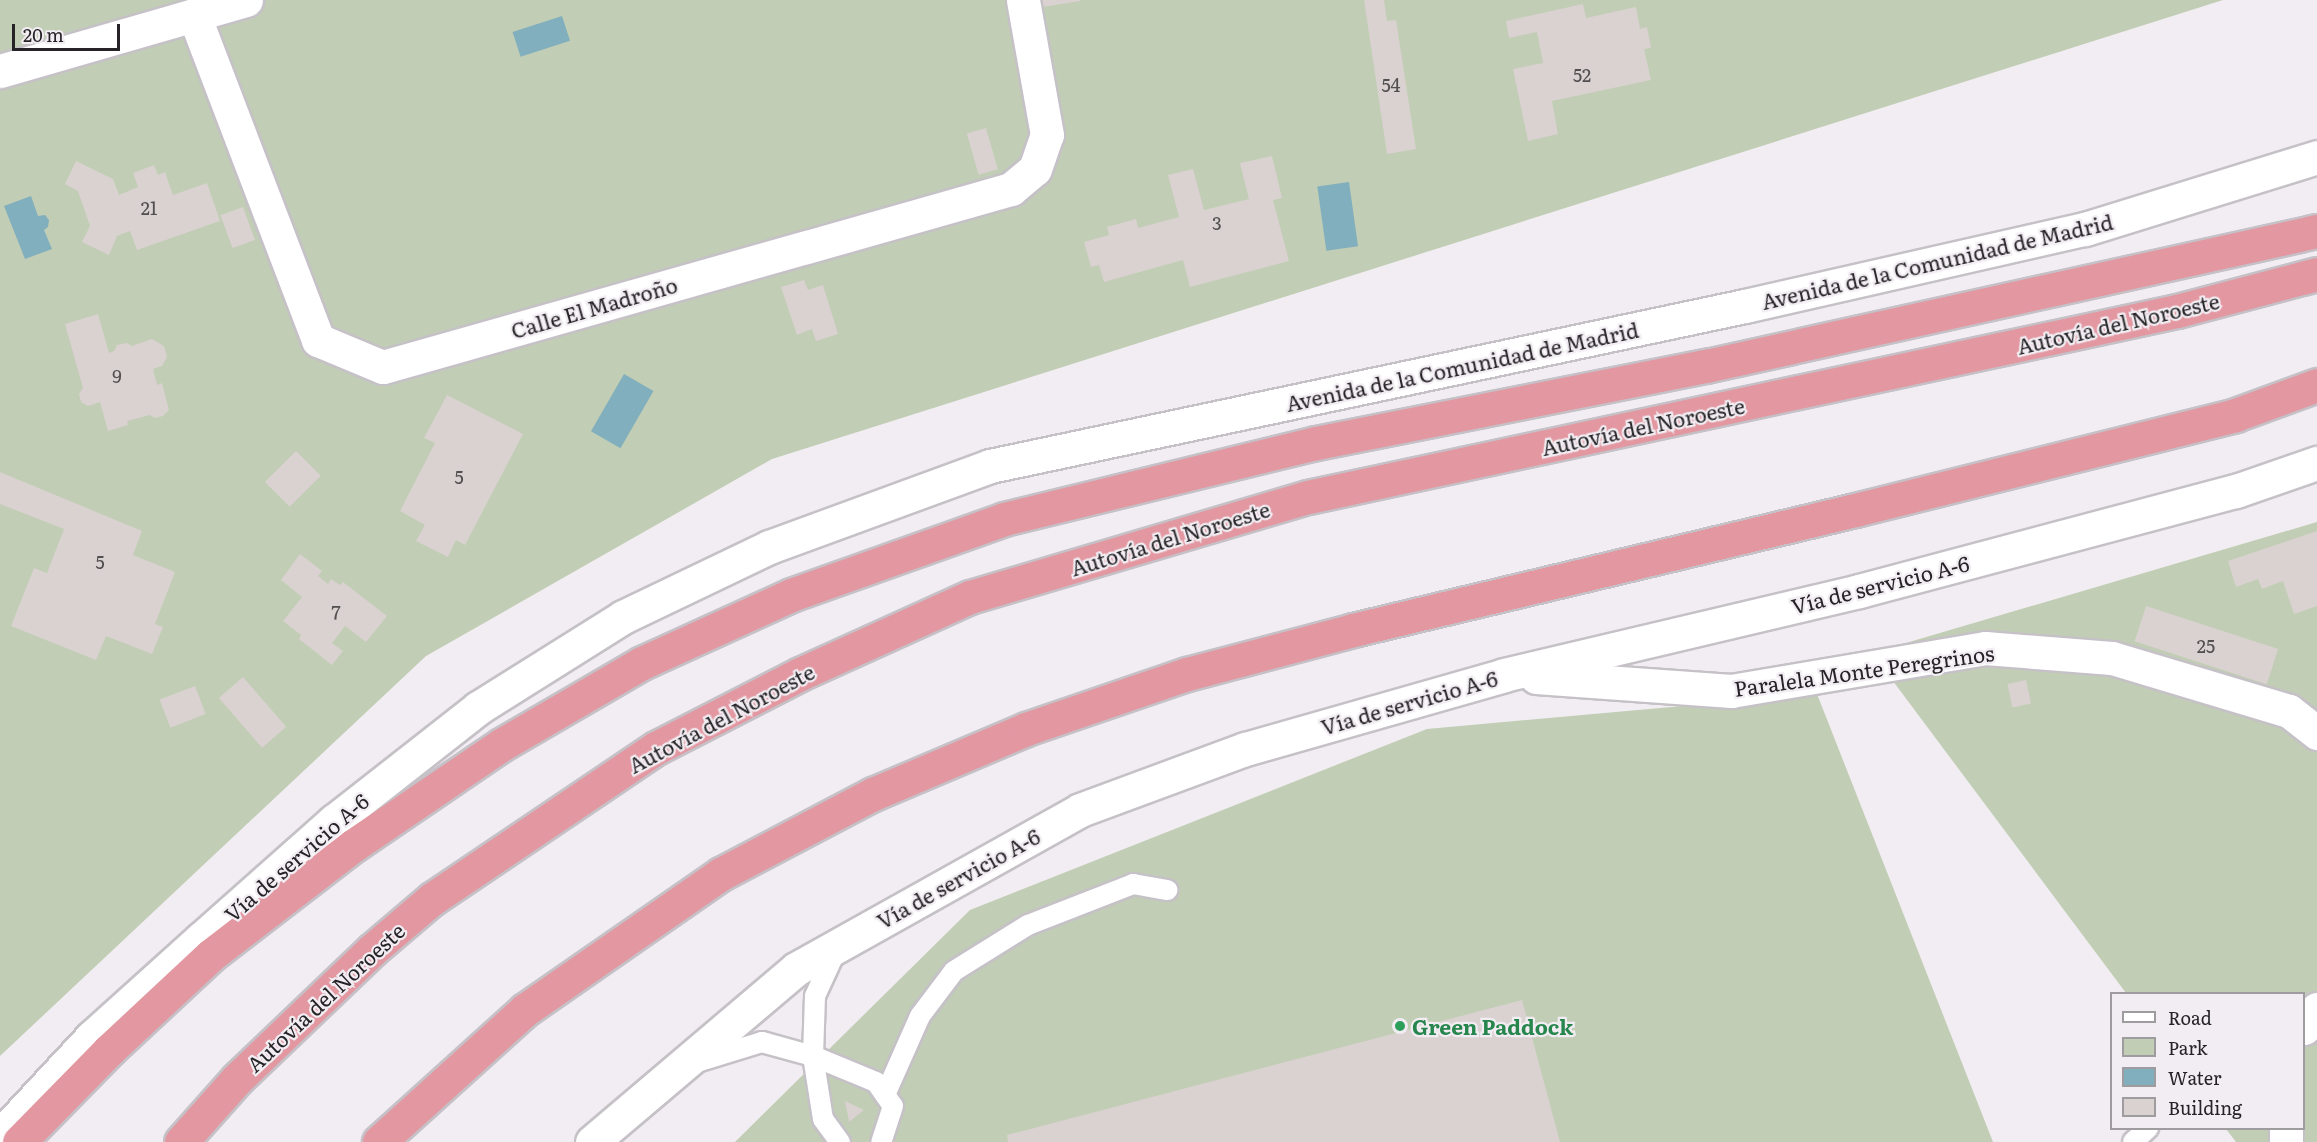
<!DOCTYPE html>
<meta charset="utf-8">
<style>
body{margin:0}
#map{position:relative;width:2317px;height:1142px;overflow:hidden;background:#f1edf2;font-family:Literata,serif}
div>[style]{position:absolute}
.green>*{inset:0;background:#c1cdb4}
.water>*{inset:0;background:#81afbe;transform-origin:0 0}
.building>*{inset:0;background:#d9d2d0;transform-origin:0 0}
.roads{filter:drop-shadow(2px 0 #c5c1c7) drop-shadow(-2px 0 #c5c1c7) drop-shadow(0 2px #c5c1c7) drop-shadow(0 -2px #c5c1c7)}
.lane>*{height:20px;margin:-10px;padding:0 10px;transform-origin:10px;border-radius:10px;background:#fff}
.street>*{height:33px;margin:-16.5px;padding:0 16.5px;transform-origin:16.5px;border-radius:16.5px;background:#fff}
.highway>*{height:33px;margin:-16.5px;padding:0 16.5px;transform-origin:16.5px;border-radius:16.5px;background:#e397a1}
.dots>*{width:16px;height:16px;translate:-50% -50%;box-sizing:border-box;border:3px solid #f1edf2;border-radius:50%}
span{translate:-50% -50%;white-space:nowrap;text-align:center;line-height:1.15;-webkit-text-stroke:4.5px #f1edf2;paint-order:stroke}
.number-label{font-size:18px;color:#524f50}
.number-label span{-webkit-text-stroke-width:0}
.street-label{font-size:21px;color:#252325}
.leisure-label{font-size:21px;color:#27864d;font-weight:700}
.left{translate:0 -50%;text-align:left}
.legend{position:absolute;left:2110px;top:992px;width:195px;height:138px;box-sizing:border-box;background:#f1edf2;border:2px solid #9f9ca0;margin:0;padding:8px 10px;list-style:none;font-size:18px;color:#252325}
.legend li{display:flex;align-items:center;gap:12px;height:30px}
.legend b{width:30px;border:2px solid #9f9ca0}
.scale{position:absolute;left:12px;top:24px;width:108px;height:27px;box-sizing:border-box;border:3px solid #252325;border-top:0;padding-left:8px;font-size:18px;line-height:21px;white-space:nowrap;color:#252325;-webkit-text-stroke:4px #f1edf2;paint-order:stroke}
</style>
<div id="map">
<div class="green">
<div style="clip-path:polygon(0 0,2223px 0,772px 459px,426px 656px,0 1056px)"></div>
<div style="clip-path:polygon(2317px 522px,2317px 1142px,2236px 1142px,2226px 1129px,2304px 1128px,2304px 994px,2126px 993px,1872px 653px)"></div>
<div style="clip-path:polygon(1817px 694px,1993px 1142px,735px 1142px,970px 910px,1427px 729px)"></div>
</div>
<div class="water">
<div style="left:562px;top:16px;width:26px;height:52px;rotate:72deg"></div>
<div style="left:1349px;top:182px;width:65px;height:32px;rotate:82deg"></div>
<div style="clip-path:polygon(31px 196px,38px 216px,45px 215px,49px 220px,48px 227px,44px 230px,52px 249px,25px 259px,4px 206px)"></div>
<div style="left:624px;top:374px;width:34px;height:66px;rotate:30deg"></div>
</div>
<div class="building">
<div style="clip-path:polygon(1042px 0,1080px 0,1080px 1px,1043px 7px)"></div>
<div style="clip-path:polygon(1364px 0,1384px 0,1387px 21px,1396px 20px,1416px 149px,1387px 154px)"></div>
<div style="clip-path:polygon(1583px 4px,1586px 18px,1636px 7px,1640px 29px,1647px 27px,1651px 48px,1644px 49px,1651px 80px,1552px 101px,1558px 134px,1528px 141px,1513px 69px,1543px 63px,1537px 32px,1509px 38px,1506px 21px)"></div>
<div style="left:986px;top:128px;width:43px;height:20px;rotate:74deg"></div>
<div style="clip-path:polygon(1272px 156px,1282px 198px,1273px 200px,1289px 261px,1190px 287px,1183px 260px,1104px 282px,1099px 265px,1091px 267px,1084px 242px,1109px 235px,1107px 227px,1136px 219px,1138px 228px,1179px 217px,1168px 175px,1193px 169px,1204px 210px,1249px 199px,1240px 163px)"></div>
<div style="clip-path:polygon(76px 161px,113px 179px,119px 195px,138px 187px,133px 173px,154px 165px,158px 175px,165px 172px,173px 195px,207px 183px,220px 221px,137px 250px,130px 231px,117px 236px,109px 255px,82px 242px,90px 226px,78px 191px,65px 184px)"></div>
<div style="left:243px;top:207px;width:35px;height:24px;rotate:70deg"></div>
<div style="clip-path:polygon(804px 280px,808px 290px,823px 285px,838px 334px,816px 341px,812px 329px,797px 335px,781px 287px)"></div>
<div style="clip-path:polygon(98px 314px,109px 353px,114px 351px,117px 345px,127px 343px,132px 346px,152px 339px,164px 346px,167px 357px,162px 366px,153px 369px,157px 385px,162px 383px,169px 410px,163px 416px,155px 418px,150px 415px,127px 421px,128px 425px,108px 431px,100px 402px,88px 406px,81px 402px,79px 394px,83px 388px,65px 324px)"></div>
<div style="clip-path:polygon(447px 395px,523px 434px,465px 545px,456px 540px,448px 557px,416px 541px,425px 525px,400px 511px,435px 443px,424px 438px)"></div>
<div style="left:296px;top:451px;width:35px;height:44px;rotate:45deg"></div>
<div style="clip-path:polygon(0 472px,142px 531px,133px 555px,175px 572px,155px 624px,163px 627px,152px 654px,106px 636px,96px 660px,11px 626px,34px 568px,47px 573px,64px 529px,0 504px)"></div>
<div style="clip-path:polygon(2317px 531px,2317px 606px,2294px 614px,2283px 581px,2262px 589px,2258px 579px,2236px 587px,2228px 561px)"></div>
<div style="clip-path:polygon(300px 554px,322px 571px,318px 576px,328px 584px,331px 579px,340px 585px,343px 582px,387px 616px,366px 642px,345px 626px,332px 643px,343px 651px,332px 665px,299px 639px,301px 635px,283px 621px,302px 597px,281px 580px)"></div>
<div style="left:2146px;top:606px;width:139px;height:37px;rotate:18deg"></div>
<div style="left:243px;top:677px;width:66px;height:32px;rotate:49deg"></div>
<div style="left:2026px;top:680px;width:24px;height:19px;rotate:78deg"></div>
<div style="left:195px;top:686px;width:30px;height:38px;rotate:69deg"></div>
<div style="clip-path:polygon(1522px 1000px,1560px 1142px,1008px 1142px,1007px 1135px)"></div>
<div style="clip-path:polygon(845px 1101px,864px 1110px,849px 1122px)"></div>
</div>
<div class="roads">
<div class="lane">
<div style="left:837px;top:948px;width:53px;rotate:114.6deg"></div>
<div style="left:815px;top:996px;width:60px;rotate:91.9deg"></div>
<div style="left:813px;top:1056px;width:64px;rotate:81deg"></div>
<div style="left:823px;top:1119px;width:29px;rotate:54deg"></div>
<div style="left:697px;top:1062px;width:68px;rotate:-17.1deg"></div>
<div style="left:762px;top:1042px;width:53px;rotate:15.4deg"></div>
<div style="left:813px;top:1056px;width:68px;rotate:22.4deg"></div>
<div style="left:876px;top:1082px;width:29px;rotate:55deg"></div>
<div style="left:893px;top:1106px;width:38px;rotate:108deg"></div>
<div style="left:885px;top:1095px;width:86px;rotate:-66.1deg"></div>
<div style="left:920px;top:1016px;width:56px;rotate:-52.9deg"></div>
<div style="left:954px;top:971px;width:87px;rotate:-31.9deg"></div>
<div style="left:1028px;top:925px;width:113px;rotate:-21.3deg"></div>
<div style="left:1133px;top:884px;width:35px;rotate:10deg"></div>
<div style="left:2133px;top:1142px;width:21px;rotate:-43deg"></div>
</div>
<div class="street">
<div style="left:194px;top:15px;width:348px;rotate:69.1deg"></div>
<div style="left:318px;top:340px;width:70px;rotate:22.6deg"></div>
<div style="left:383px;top:367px;width:653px;rotate:-15.82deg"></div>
<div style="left:1011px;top:189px;width:31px;rotate:-40deg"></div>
<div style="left:1035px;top:169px;width:36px;rotate:-71deg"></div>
<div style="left:1047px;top:135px;width:137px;rotate:-100.1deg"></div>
<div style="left:0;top:71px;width:256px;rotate:-16.1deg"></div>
<div style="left:1536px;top:677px;width:196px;rotate:4.1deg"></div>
<div style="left:1731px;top:691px;width:258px;rotate:-9.6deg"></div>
<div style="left:1985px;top:648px;width:127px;rotate:4.5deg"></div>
<div style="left:2112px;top:658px;width:185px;rotate:16.7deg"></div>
<div style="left:2289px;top:711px;width:36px;rotate:38deg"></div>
<div style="left:2304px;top:1028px;width:23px;rotate:-56deg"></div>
<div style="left:0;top:1136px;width:135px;rotate:-47.1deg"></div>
<div style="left:92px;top:1037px;width:147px;rotate:-42deg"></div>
<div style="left:201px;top:939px;width:178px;rotate:-41.6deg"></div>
<div style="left:334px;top:821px;width:183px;rotate:-38.1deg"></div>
<div style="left:478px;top:708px;width:171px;rotate:-32.1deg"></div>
<div style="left:623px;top:617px;width:162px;rotate:-25.6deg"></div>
<div style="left:769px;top:547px;width:235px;rotate:-20.1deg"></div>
<div style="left:990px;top:466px;width:772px;rotate:-11.97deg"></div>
<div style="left:1745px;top:306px;width:349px;rotate:-12.8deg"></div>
<div style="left:2085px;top:229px;width:243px;rotate:-17.2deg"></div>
<div style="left:592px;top:1142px;width:267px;rotate:-40.3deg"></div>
<div style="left:796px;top:969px;width:325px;rotate:-29.2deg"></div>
<div style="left:1080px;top:810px;width:176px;rotate:-20.3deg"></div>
<div style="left:1245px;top:749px;width:269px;rotate:-15.9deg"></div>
<div style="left:1504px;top:675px;width:365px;rotate:-13.3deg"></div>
<div style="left:1859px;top:591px;width:390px;rotate:-14.9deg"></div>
<div style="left:2236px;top:491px;width:86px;rotate:-19.1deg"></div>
<div style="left:2286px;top:1142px;width:14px;rotate:-90deg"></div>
</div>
<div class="highway">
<div style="left:19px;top:1142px;width:127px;rotate:-45.6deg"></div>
<div style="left:108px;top:1051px;width:141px;rotate:-43deg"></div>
<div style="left:211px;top:955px;width:180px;rotate:-37.6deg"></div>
<div style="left:354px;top:845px;width:178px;rotate:-34.2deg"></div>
<div style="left:501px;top:745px;width:163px;rotate:-30.2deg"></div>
<div style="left:642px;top:663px;width:164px;rotate:-24.5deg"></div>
<div style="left:791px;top:595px;width:226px;rotate:-19.6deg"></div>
<div style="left:1004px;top:519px;width:321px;rotate:-13.7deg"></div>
<div style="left:1316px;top:443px;width:398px;rotate:-11.2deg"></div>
<div style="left:1706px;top:366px;width:626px;rotate:-12.46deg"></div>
<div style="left:181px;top:1142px;width:84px;rotate:-48.4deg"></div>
<div style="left:237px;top:1079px;width:187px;rotate:-43.7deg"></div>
<div style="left:372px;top:950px;width:79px;rotate:-40.4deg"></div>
<div style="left:432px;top:899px;width:270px;rotate:-34deg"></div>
<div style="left:656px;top:748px;width:162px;rotate:-27.2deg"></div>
<div style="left:800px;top:674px;width:187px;rotate:-24.4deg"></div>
<div style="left:970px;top:597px;width:352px;rotate:-16.5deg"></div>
<div style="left:1308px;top:497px;width:889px;rotate:-12.08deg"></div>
<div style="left:2177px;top:311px;width:145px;rotate:-14.8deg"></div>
<div style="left:379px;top:1142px;width:197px;rotate:-42.1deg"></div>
<div style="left:525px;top:1010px;width:239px;rotate:-34.8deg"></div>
<div style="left:721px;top:874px;width:172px;rotate:-27.8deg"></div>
<div style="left:873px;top:794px;width:166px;rotate:-23deg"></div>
<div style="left:1026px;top:729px;width:170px;rotate:-18.9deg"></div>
<div style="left:1187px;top:674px;width:172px;rotate:-14.8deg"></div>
<div style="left:1353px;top:630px;width:516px;rotate:-13.44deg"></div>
<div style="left:1855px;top:510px;width:392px;rotate:-14deg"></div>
<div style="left:2235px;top:415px;width:87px;rotate:-20.1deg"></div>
</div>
</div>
<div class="dots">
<div style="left:1400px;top:1026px;background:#2e9e5b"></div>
</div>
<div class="number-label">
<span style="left:1582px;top:75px">52</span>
<span style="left:1391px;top:85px">54</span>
<span style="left:149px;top:208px">21</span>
<span style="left:1217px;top:223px">3</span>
<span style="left:117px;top:376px">9</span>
<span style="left:459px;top:477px">5</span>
<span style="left:100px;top:562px">5</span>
<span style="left:336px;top:612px">7</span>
<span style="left:2206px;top:646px">25</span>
</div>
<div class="street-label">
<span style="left:1937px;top:261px;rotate:-13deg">Avenida de la Comunidad de Madrid</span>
<span style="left:594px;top:307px;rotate:-16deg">Calle El Madroño</span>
<span style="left:2118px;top:323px;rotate:-13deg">Autovía del Noroeste</span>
<span style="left:1462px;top:366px;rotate:-12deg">Avenida de la Comunidad de Madrid</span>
<span style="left:1643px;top:426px;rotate:-12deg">Autovía del Noroeste</span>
<span style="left:1170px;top:538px;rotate:-17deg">Autovía del Noroeste</span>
<span style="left:1880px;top:584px;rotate:-14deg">Vía de servicio A-6</span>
<span style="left:1864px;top:670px;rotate:-8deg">Paralela Monte Peregrinos</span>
<span style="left:1409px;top:702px;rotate:-16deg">Vía de servicio A-6</span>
<span style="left:721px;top:718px;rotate:-28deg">Autovía del Noroeste</span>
<span style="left:296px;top:857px;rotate:-41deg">Vía de servicio A-6</span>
<span style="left:958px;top:878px;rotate:-29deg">Vía de servicio A-6</span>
<span style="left:325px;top:997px;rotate:-43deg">Autovía del Noroeste</span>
</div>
<div class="leisure-label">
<span class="left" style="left:1412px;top:1026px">Green Paddock</span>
</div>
<ul class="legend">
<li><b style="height:8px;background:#fff"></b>Road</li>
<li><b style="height:16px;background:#c1cdb4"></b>Park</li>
<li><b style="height:16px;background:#81afbe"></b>Water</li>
<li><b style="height:16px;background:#d9d2d0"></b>Building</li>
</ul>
<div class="scale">20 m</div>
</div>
